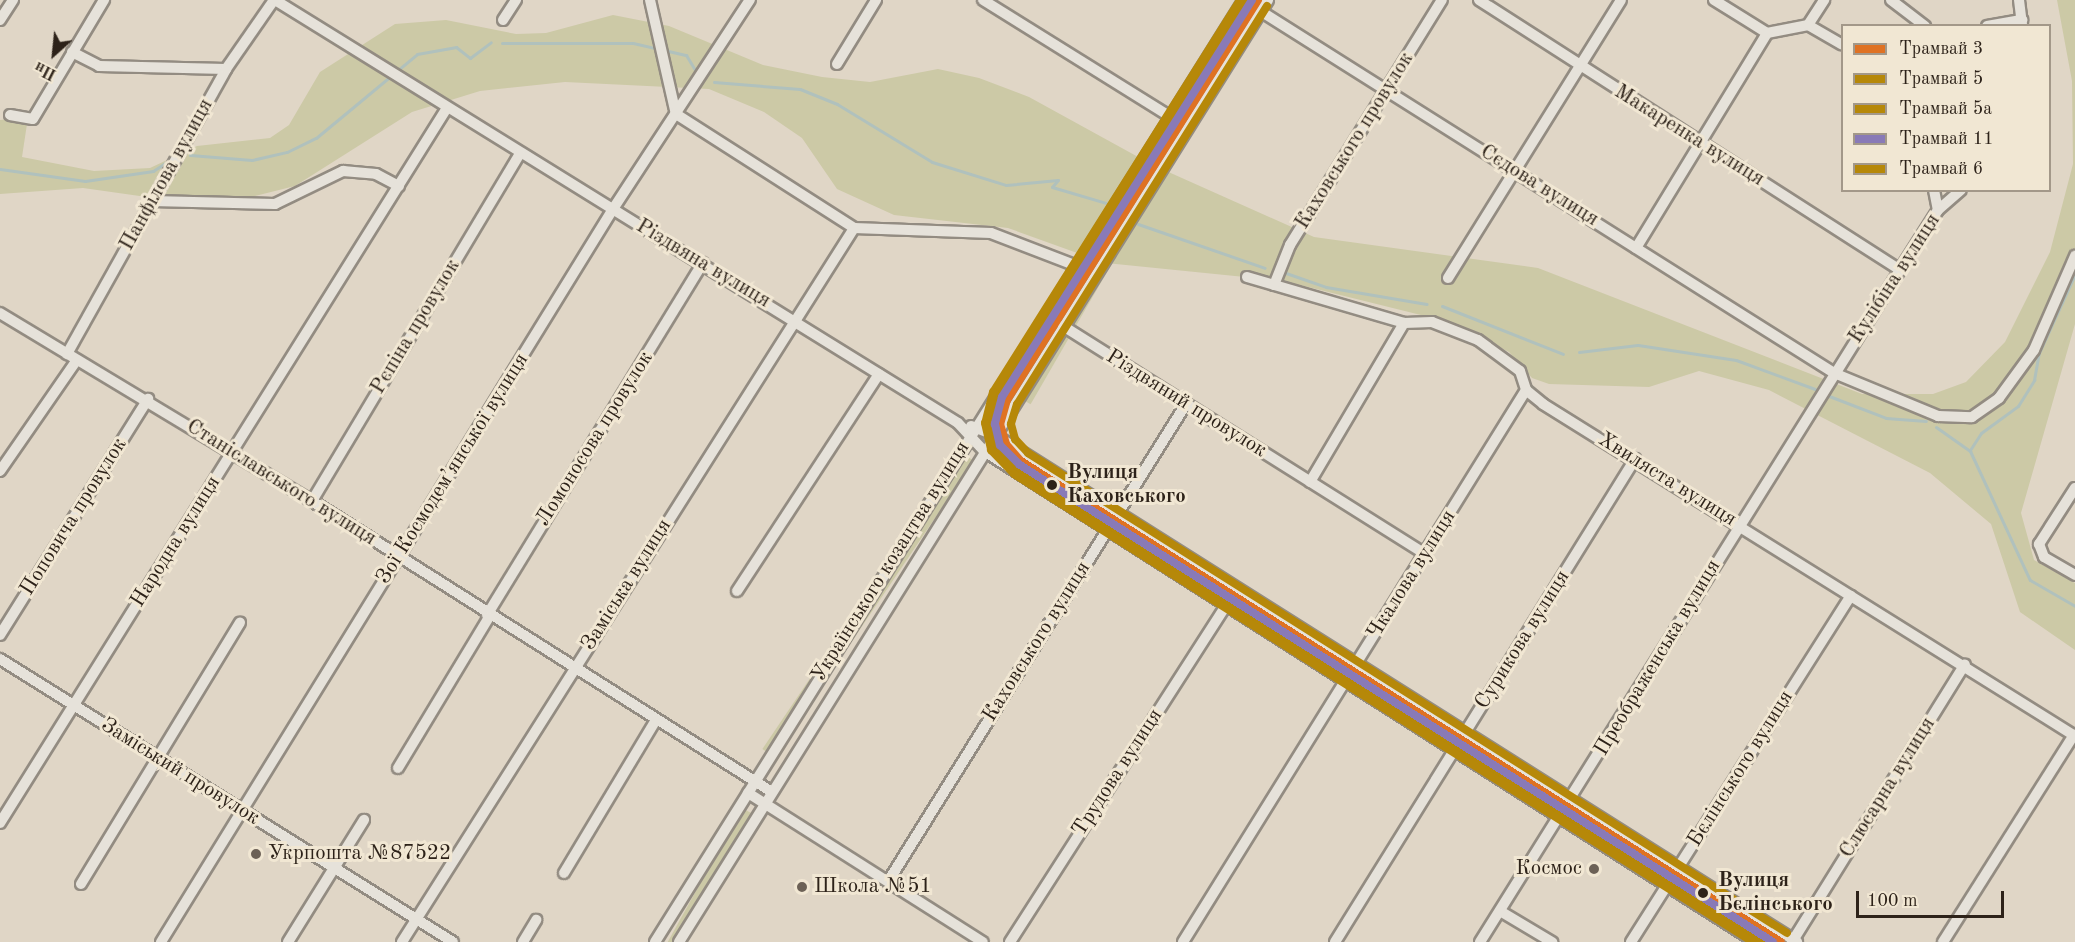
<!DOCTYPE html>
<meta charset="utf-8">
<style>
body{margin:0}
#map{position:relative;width:2075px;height:942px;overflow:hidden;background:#e0d6c6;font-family:"Old Standard TT",serif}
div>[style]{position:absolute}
.green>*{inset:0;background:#ccc9a6;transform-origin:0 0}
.stream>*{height:3px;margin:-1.5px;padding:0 1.5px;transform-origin:1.5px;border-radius:1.5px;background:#b0c1bd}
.roads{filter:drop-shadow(2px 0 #938c82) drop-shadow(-2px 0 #938c82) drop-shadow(0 2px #938c82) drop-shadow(0 -2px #938c82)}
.minor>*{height:10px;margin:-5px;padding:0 5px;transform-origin:5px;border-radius:5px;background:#e6e2da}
.tram-1>*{height:8px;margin:-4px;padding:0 4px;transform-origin:4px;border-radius:4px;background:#df7223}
.tram-2>*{height:8px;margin:-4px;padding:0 4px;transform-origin:4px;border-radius:4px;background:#b68809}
.tram-3>*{height:8px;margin:-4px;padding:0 4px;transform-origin:4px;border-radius:4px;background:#b68809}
.tram-4>*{height:8px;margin:-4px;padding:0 4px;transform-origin:4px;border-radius:4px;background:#897ab7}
.tram-5>*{height:8px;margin:-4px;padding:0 4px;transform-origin:4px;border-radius:4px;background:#b68809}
.dots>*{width:16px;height:16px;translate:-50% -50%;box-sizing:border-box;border:3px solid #f1e7d3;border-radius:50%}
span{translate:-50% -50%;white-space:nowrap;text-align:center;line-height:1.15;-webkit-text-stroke:6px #f1e7d3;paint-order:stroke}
.street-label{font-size:21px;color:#2d2219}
.stop-label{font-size:21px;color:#2d2219;font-weight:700}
.left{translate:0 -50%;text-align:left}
.poi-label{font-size:21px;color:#2d2219}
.right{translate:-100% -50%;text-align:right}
.legend{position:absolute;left:1841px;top:24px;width:210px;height:168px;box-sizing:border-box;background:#f1e7d3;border:2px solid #a39889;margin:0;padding:8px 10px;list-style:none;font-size:18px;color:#2d2219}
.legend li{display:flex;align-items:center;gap:12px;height:30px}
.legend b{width:30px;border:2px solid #a39889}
.north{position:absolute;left:24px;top:24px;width:60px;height:60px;-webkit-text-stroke:4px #f1e7d3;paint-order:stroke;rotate:207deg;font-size:16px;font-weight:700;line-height:24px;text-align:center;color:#2d2219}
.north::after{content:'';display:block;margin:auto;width:21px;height:27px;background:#2d2219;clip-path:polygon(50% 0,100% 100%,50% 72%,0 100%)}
.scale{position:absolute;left:1856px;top:891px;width:148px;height:27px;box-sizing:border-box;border:3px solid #2d2219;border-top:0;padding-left:8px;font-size:18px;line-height:21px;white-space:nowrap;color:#2d2219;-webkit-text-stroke:4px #f1e7d3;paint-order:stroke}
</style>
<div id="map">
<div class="green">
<div style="clip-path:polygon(2057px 0,2075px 0,2075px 324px,2021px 513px,2034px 560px,2075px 583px,2075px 650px,2020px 612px,1991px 524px,1930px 473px,1769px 390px,1699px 371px,1649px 387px,1549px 384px,1532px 378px,1509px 352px,1449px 322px,1284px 281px,1106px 263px,1164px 170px,1314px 237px,1538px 268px,1862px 394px,1933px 394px,1966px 382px,2005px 342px,2050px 252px,2073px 164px,2072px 81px)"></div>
<div style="left:1245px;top:5px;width:14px;height:453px;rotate:30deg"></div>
<div style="clip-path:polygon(613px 15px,669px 26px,763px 65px,822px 77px,870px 82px,938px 69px,979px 78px,1029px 97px,1140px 158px,1080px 254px,1008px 228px,894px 215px,837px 189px,802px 138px,764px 112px,709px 89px,565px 82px,480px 91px,412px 112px,295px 186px,239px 200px,168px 200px,83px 188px,0 194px,0 120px,19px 118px,27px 124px,22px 157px,94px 171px,150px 168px,197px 146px,270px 138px,289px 125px,320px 72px,395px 24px,446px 20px,516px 34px,546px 33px)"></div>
<div style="left:962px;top:453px;width:14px;height:357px;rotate:34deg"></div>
<div style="left:742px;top:808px;width:13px;height:158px;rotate:29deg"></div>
</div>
<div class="stream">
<div style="left:502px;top:43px;width:131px"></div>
<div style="left:633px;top:43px;width:26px;rotate:13deg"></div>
<div style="left:664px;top:50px;width:23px;rotate:13deg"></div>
<div style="left:686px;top:55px;width:17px;rotate:59deg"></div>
<div style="left:714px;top:82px;width:86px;rotate:4.7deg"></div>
<div style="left:800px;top:89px;width:40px;rotate:22deg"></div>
<div style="left:837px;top:104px;width:111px;rotate:31.4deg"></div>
<div style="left:932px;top:162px;width:77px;rotate:17.3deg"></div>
<div style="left:1006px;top:185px;width:52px;rotate:-5.5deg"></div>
<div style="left:1058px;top:180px;width:9px;rotate:131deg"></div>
<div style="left:1052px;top:187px;width:56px;rotate:16.5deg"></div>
<div style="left:190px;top:155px;width:62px;rotate:4.6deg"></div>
<div style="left:252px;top:160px;width:36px;rotate:-13deg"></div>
<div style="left:287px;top:152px;width:32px;rotate:-26deg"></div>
<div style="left:316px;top:138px;width:131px;rotate:-39.7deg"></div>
<div style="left:417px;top:54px;width:40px;rotate:-10deg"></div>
<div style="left:456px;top:47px;width:18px;rotate:38deg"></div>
<div style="left:470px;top:58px;width:26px;rotate:-37deg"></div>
<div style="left:0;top:169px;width:86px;rotate:8deg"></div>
<div style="left:85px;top:181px;width:69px;rotate:-8.4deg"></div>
<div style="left:153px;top:171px;width:20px;rotate:-33deg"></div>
<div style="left:1121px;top:213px;width:2px;rotate:27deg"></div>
<div style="left:1138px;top:224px;width:134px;rotate:19.1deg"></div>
<div style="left:1283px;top:272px;width:46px;rotate:19.2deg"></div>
<div style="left:1326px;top:287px;width:102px;rotate:9.6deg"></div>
<div style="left:1442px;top:306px;width:130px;rotate:21.6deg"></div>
<div style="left:1579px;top:352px;width:59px;rotate:-6.8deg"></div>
<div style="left:1638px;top:345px;width:99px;rotate:8.7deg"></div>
<div style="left:1736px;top:360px;width:84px;rotate:20.2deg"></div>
<div style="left:1829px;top:396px;width:61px;rotate:21.1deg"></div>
<div style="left:1886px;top:418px;width:40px;rotate:4.3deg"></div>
<div style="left:1936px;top:427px;width:42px;rotate:35.2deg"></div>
<div style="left:1970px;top:451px;width:142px;rotate:65.1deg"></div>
<div style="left:2030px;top:580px;width:52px;rotate:30deg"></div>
<div style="left:1970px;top:450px;width:20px;rotate:-57deg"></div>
<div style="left:1981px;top:433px;width:46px;rotate:-36.1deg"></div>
<div style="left:2018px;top:406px;width:31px;rotate:-58deg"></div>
<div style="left:2034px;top:380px;width:27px;rotate:-80deg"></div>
<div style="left:2039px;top:353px;width:87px;rotate:-65.5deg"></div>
</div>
<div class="roads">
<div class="minor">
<div style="left:275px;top:0;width:803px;rotate:31.77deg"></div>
<div style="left:958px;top:423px;width:38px;rotate:47deg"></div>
<div style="left:984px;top:451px;width:915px;rotate:32.46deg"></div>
<div style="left:650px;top:0;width:117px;rotate:77.2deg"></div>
<div style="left:983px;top:0;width:221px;rotate:31.9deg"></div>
<div style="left:1243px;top:0;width:699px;rotate:32.26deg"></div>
<div style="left:1834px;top:373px;width:113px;rotate:22.5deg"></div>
<div style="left:1938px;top:416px;width:34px;rotate:2deg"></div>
<div style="left:1972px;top:417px;width:33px;rotate:-35deg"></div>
<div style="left:1999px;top:398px;width:59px;rotate:-53.9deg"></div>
<div style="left:2034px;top:350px;width:103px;rotate:-66.4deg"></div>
<div style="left:1479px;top:0;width:500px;rotate:32.67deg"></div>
<div style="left:1714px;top:0;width:62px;rotate:31.9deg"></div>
<div style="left:1767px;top:33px;width:42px;rotate:-11deg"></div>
<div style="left:1808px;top:25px;width:39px;rotate:30deg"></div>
<div style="left:1891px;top:0;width:43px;rotate:37.4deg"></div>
<div style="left:2019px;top:0;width:26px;rotate:83deg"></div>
<div style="left:0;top:20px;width:24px;rotate:-57deg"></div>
<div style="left:503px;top:20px;width:24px;rotate:-57deg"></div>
<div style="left:1808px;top:25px;width:30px;rotate:-57deg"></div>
<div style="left:1987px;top:26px;width:36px;rotate:-10deg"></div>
<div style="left:72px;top:52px;width:30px;rotate:27deg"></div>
<div style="left:99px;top:66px;width:127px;rotate:1.4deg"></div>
<div style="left:837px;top:64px;width:75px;rotate:-58.6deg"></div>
<div style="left:676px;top:114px;width:211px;rotate:32.6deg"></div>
<div style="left:854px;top:228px;width:137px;rotate:2.1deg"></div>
<div style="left:991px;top:233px;width:92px;rotate:21deg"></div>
<div style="left:10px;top:115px;width:23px;rotate:10deg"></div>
<div style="left:33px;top:119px;width:139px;rotate:-59.2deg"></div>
<div style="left:1934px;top:190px;width:20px;rotate:79deg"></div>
<div style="left:152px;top:201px;width:123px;rotate:1.4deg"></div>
<div style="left:275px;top:204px;width:76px;rotate:-25.9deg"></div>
<div style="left:343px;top:171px;width:33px;rotate:5deg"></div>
<div style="left:376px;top:174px;width:26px;rotate:28deg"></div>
<div style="left:1636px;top:248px;width:252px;rotate:-58.6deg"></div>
<div style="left:1247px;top:277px;width:164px;rotate:16.3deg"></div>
<div style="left:1404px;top:323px;width:28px;rotate:-2deg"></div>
<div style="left:1432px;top:322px;width:49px;rotate:21.4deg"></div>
<div style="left:1478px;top:340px;width:52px;rotate:36.4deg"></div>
<div style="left:1520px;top:371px;width:20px;rotate:72deg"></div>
<div style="left:1526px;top:390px;width:22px;rotate:39deg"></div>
<div style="left:1543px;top:404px;width:627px;rotate:31.97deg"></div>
<div style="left:1448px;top:278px;width:327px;rotate:-58.1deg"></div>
<div style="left:1274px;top:285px;width:43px;rotate:-68.2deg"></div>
<div style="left:1290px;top:245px;width:288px;rotate:-58.2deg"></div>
<div style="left:0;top:313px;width:364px;rotate:31.1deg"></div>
<div style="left:312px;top:501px;width:544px;rotate:32.32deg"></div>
<div style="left:1063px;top:326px;width:428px;rotate:32.2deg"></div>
<div style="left:67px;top:354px;width:326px;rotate:-60.8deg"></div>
<div style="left:226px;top:69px;width:84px;rotate:-55.2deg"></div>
<div style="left:971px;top:426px;width:26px;rotate:21deg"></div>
<div style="left:995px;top:435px;width:949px;rotate:32.3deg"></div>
<div style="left:0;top:471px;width:135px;rotate:-55.3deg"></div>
<div style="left:1310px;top:482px;width:185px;rotate:-59.4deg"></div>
<div style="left:2075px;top:488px;width:67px;rotate:122.7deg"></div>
<div style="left:2039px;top:544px;width:14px;rotate:69deg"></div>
<div style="left:2044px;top:557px;width:36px;rotate:30deg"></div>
<div style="left:312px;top:501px;width:405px;rotate:-59.1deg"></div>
<div style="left:737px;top:591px;width:259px;rotate:-56.8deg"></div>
<div style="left:487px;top:615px;width:413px;rotate:-58.5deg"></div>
<div style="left:0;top:635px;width:279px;rotate:-57.9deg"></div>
<div style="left:0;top:659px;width:534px;rotate:31.99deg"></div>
<div style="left:398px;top:768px;width:176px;rotate:-58.9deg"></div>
<div style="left:748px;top:793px;width:278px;rotate:32.4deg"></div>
<div style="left:0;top:823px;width:843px;rotate:-57.99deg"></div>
<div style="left:564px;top:873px;width:179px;rotate:-59deg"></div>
<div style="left:889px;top:880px;width:561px;rotate:-58.04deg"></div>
<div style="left:81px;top:884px;width:306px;rotate:-58.7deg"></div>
<div style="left:1500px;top:911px;width:61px;rotate:30.8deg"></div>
<div style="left:161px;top:942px;width:861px;rotate:-58.34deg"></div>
<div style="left:613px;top:209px;width:250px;rotate:-56.8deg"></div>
<div style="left:288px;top:942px;width:144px;rotate:-58.1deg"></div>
<div style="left:402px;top:942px;width:845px;rotate:-57.66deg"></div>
<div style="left:523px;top:942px;width:26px;rotate:-59deg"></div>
<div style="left:655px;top:942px;width:1111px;rotate:-57.98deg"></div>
<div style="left:679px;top:942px;width:1111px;rotate:-57.98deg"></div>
<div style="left:1010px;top:942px;width:400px;rotate:-57.3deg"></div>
<div style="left:1183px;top:942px;width:650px;rotate:-58.14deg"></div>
<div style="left:1335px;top:942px;width:569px;rotate:-58.15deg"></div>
<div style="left:1480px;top:942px;width:792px;rotate:-57.99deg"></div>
<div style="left:1900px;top:270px;width:71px;rotate:-57.7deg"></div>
<div style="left:1938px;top:210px;width:30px;rotate:-41deg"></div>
<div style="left:1631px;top:942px;width:410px;rotate:-57.6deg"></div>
<div style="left:1792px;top:942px;width:327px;rotate:-58.1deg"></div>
<div style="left:1943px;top:942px;width:245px;rotate:-57.7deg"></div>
</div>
</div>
<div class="tram-1">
<div style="left:1258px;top:0;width:472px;rotate:122.1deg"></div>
<div style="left:1007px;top:400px;width:25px;rotate:106deg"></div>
<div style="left:1000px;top:424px;width:21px;rotate:73deg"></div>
<div style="left:1006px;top:444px;width:23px;rotate:49deg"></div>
<div style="left:1021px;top:461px;width:899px;rotate:32.33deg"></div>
</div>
<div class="tram-2">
<div style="left:1246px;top:0;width:466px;rotate:122.1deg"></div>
<div style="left:998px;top:395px;width:30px;rotate:105deg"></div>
<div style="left:990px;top:424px;width:26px;rotate:74deg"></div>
<div style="left:997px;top:449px;width:28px;rotate:49deg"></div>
<div style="left:1015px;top:470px;width:883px;rotate:32.32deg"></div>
</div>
<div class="tram-3">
<div style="left:1267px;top:6px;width:470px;rotate:122.1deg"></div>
<div style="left:1017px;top:404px;width:21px;rotate:107deg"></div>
<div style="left:1011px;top:424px;width:16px;rotate:75deg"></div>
<div style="left:1015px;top:439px;width:19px;rotate:47deg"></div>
<div style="left:1028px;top:453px;width:898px;rotate:32.31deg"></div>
</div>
<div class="tram-4">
<div style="left:1252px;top:0;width:469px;rotate:122.2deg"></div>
<div style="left:1002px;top:397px;width:28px;rotate:105deg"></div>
<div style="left:995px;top:424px;width:22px;rotate:77deg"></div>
<div style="left:1000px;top:445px;width:28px;rotate:45deg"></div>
<div style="left:1020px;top:465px;width:891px;rotate:32.35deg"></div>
</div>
<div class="tram-5">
<div style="left:1240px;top:0;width:463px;rotate:122.2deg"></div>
<div style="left:993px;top:392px;width:32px;rotate:104deg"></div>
<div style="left:985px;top:423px;width:28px;rotate:77deg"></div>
<div style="left:991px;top:450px;width:33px;rotate:46deg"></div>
<div style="left:1014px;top:474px;width:875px;rotate:32.35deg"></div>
</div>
<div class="dots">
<div style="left:1052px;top:485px;background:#2d2219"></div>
<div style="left:256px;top:854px;background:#6c6156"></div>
<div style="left:1594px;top:869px;background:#6c6156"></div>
<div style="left:802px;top:887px;background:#6c6156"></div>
<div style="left:1703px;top:893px;background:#2d2219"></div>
</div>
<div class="street-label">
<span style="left:1689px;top:136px;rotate:32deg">Макаренка вулиця</span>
<span style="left:1355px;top:141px;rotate:-58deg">Каховського провулок</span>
<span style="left:167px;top:175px;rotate:-61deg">Панфілова вулиця</span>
<span style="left:1539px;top:186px;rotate:32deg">Сєдова вулиця</span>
<span style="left:703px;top:264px;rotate:31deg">Різдвяна вулиця</span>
<span style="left:1895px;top:279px;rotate:-57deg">Кулібіна вулиця</span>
<span style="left:416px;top:327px;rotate:-59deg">Рєпіна провулок</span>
<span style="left:1186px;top:404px;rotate:32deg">Різдвяний провулок</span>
<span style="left:595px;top:439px;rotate:-58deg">Ломоносова провулок</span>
<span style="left:453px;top:469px;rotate:-58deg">Зої Космодем’янської вулиця</span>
<span style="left:1667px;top:480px;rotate:32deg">Хвиляста вулиця</span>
<span style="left:281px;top:483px;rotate:32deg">Станіславського вулиця</span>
<span style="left:74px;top:517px;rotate:-58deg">Поповича провулок</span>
<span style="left:176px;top:542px;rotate:-58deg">Народна вулиця</span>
<span style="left:891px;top:562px;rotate:-58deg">Українського козацтва вулиця</span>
<span style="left:1412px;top:575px;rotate:-58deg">Чкалова вулиця</span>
<span style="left:627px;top:585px;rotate:-58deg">Заміська вулиця</span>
<span style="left:1523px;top:640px;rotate:-58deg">Сурикова вулиця</span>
<span style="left:1037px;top:642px;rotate:-58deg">Каховського вулиця</span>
<span style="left:1658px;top:658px;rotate:-59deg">Преображенська вулиця</span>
<span style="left:1741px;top:769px;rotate:-58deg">Бєлінського вулиця</span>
<span style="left:180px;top:772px;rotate:32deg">Заміський провулок</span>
<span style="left:1118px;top:773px;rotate:-57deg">Трудова вулиця</span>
<span style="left:1888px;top:788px;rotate:-58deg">Слюсарна вулиця</span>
</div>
<div class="stop-label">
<span class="left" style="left:1067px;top:485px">Вулиця<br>Каховського</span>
<span class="left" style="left:1718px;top:893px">Вулиця<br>Бєлінського</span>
</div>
<div class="poi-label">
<span class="left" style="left:268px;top:854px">Укрпошта №87522</span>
<span class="right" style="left:1582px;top:869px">Космос</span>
<span class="left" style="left:814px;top:887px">Школа №51</span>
</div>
<ul class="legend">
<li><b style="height:8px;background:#df7223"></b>Трамвай 3</li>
<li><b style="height:8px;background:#b68809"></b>Трамвай 5</li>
<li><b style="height:8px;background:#b68809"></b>Трамвай 5а</li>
<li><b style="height:8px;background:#897ab7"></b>Трамвай 11</li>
<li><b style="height:8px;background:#b68809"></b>Трамвай 6</li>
</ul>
<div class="north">Пн</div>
<div class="scale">100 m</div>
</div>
